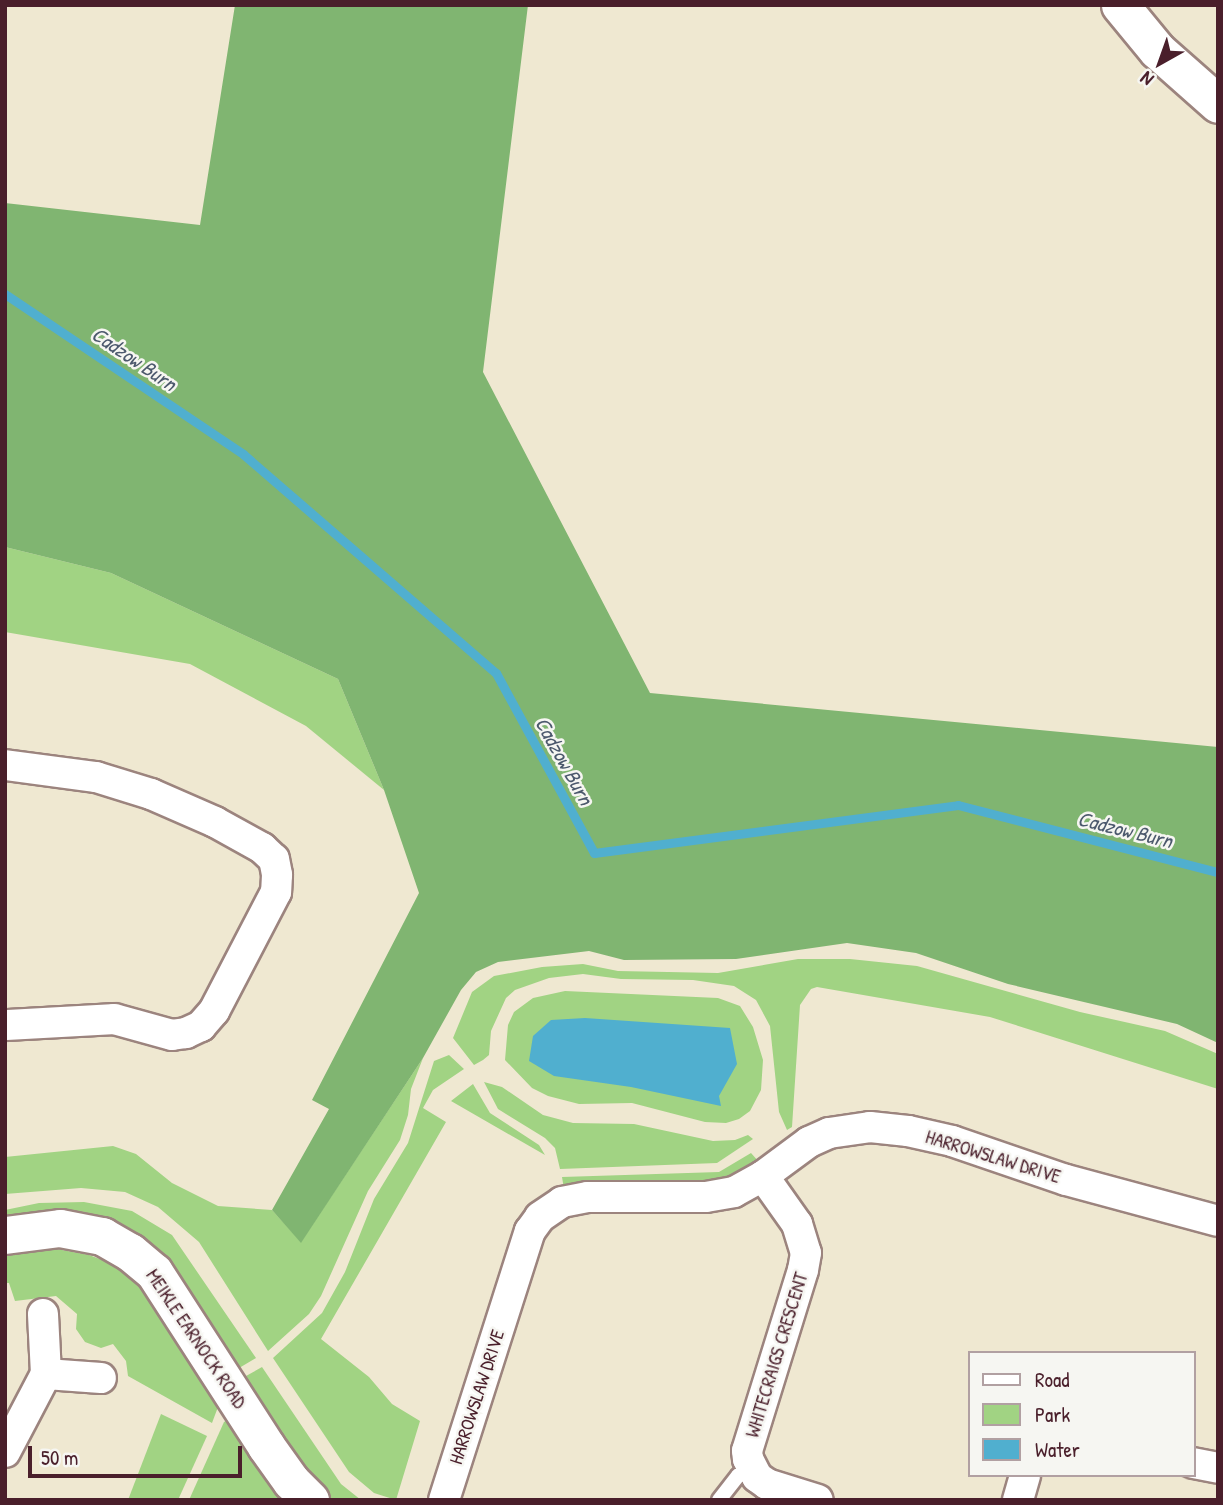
<!DOCTYPE html>
<style>
body{margin:0}
#map{position:relative;width:1223px;height:1505px;overflow:hidden;background:#efe8d1;font-family:"Patrick Hand",sans-serif}
div>[style]{position:absolute}
.green>*{inset:0;background:#a1d383}
.forest>*{inset:0;background:#80b571}
.water>*{inset:0;background:#50afcf}
.stream>*{height:9px;margin:-4.5px;padding:0 4.5px;transform-origin:4.5px;border-radius:4.5px;background:#50afcf}
.roads{filter:drop-shadow(2px 0 #9c847e) drop-shadow(-2px 0 #9c847e) drop-shadow(0 2px #9c847e) drop-shadow(0 -2px #9c847e)}
.service>*{height:14px;margin:-7px;padding:0 7px;transform-origin:7px;border-radius:7px;background:#fff}
.minor>*{height:30px;margin:-15px;padding:0 15px;transform-origin:15px;border-radius:15px;background:#fff}
.tertiary>*{height:37px;margin:-18.5px;padding:0 18.5px;transform-origin:18.5px;border-radius:18.5px;background:#fff}
span{translate:-50% -50%;white-space:nowrap;text-align:center;line-height:1.15;-webkit-text-stroke:5px #f6f6f2;paint-order:stroke}
.street-label{font-size:19px;color:#4a1f2b}
.water-label{font-size:21px;color:#4c596d;font-style:italic}
.frame{position:absolute;inset:0;border:7px solid #4a1f2b;pointer-events:none}
.legend{position:absolute;left:968px;top:1351px;width:228px;height:126px;box-sizing:border-box;background:#f6f6f2;border:2px solid #b1a0a2;margin:0;padding:9px 12px;list-style:none;font-size:21px;color:#4a1f2b}
.legend li{display:flex;align-items:center;gap:14px;height:35px}
.legend b{width:35px;border:2px solid #b1a0a2}
.north{position:absolute;left:1125px;top:28px;width:70px;height:70px;-webkit-text-stroke:5px #f6f6f2;paint-order:stroke;rotate:220deg;font-size:19px;font-weight:700;line-height:28px;text-align:center;color:#4a1f2b}
.north::after{content:'';display:block;margin:auto;width:24px;height:32px;background:#4a1f2b;clip-path:polygon(50% 0,100% 100%,50% 72%,0 100%)}
.scale{position:absolute;left:28px;top:1446px;width:214px;height:32px;box-sizing:border-box;border:4px solid #4a1f2b;border-top:0;padding-left:9px;font-size:21px;line-height:24px;white-space:nowrap;color:#4a1f2b;-webkit-text-stroke:5px #f6f6f2;paint-order:stroke}
</style>
<div id="map">
<div class="green">
<div style="clip-path:polygon(5px 547px,111px 573px,338px 679px,384px 790px,306px 726px,190px 664px,5px 632px)"></div>
<div style="clip-path:polygon(798px 959px,850px 959px,917px 966px,1080px 1012px,1165px 1031px,1218px 1054px,1218px 1089px,990px 1017px,817px 987px,811px 989px,800px 1005px,792px 1127px,787px 1130px,779px 1112px,770px 1026px,756px 1000px,734px 986px,693px 980px,621px 979px,583px 974px,549px 978px,515px 990px,506px 998px,491px 1031px,489px 1055px,483px 1060px,474px 1065px,453px 1038px,472px 992px,494px 976px,542px 967px,583px 964px,618px 971px,718px 973px)"></div>
<div style="clip-path:polygon(565px 991px,718px 998px,740px 1006px,753px 1027px,763px 1060px,761px 1090px,750px 1111px,739px 1119px,726px 1123px,705px 1122px,632px 1103px,579px 1104px,548px 1096px,532px 1088px,505px 1060px,508px 1025px,514px 1012px,533px 998px)"></div>
<div style="clip-path:polygon(449px 1055px,464px 1069px,433px 1090px,423px 1108px,446px 1122px,321px 1339px,369px 1377px,392px 1404px,420px 1421px,396px 1500px,374px 1493px,349px 1472px,273px 1358px,322px 1313px,345px 1272px,374px 1199px,408px 1143px,434px 1061px)"></div>
<div style="clip-path:polygon(423px 1058px,411px 1089px,408px 1115px,400px 1140px,368px 1191px,321px 1296px,309px 1314px,268px 1351px,199px 1242px,158px 1207px,125px 1192px,81px 1188px,5px 1194px,5px 1157px,113px 1146px,136px 1154px,172px 1183px,218px 1206px,272px 1210px,301px 1242px)"></div>
<div style="clip-path:polygon(484px 1082px,502px 1087px,543px 1115px,573px 1123px,634px 1124px,713px 1141px,735px 1140px,748px 1135px,753px 1139px,717px 1163px,560px 1169px,555px 1148px,545px 1138px,498px 1109px)"></div>
<div style="clip-path:polygon(473px 1084px,490px 1113px,539px 1145px,545px 1155px,451px 1101px)"></div>
<div style="clip-path:polygon(751px 1153px,759px 1162px,740px 1175px,713px 1185px,564px 1189px,562px 1177px,719px 1172px)"></div>
<div style="clip-path:polygon(84px 1202px,132px 1211px,172px 1235px,256px 1358px,234px 1371px,112px 1222px,85px 1212px,54px 1210px,5px 1218px,5px 1210px,39px 1203px)"></div>
<div style="clip-path:polygon(51px 1248px,89px 1255px,113px 1264px,137px 1280px,154px 1298px,221px 1399px,212px 1423px,128px 1376px,126px 1361px,113px 1344px,101px 1348px,85px 1342px,76px 1329px,77px 1314px,56px 1296px,15px 1301px,9px 1283px,5px 1283px,5px 1250px)"></div>
<div style="clip-path:polygon(262px 1367px,341px 1484px,361px 1500px,333px 1500px,319px 1488px,242px 1384px,246px 1376px)"></div>
<div style="clip-path:polygon(161px 1414px,207px 1436px,178px 1500px,128px 1500px)"></div>
<div style="clip-path:polygon(229px 1419px,286px 1500px,189px 1500px,224px 1422px)"></div>
</div>
<div class="forest">
<div style="clip-path:polygon(235px 5px,528px 5px,483px 372px,650px 693px,1218px 747px,1218px 1043px,1177px 1024px,1008px 984px,916px 953px,847px 943px,736px 959px,624px 960px,589px 951px,498px 962px,476px 972px,461px 990px,423px 1058px,301px 1243px,272px 1210px,329px 1109px,312px 1100px,419px 893px,384px 790px,338px 679px,111px 573px,5px 547px,5px 203px,200px 225px)"></div>
</div>
<div class="water">
<div style="clip-path:polygon(585px 1018px,730px 1028px,737px 1064px,719px 1096px,721px 1106px,631px 1087px,554px 1076px,529px 1061px,533px 1036px,551px 1020px)"></div>
</div>
<div class="stream">
<div style="left:5px;top:294px;width:287px;rotate:33.9deg"></div>
<div style="left:243px;top:454px;width:335px;rotate:40.9deg"></div>
<div style="left:496px;top:673px;width:205px;rotate:61.4deg"></div>
<div style="left:594px;top:853px;width:367px;rotate:-7.5deg"></div>
<div style="left:958px;top:805px;width:268px;rotate:14.5deg"></div>
</div>
<div class="roads">
<div class="service">
<div style="left:719px;top:1500px;width:31px;rotate:-52deg"></div>
<div style="left:738px;top:1476px;width:15px;rotate:-32deg"></div>
</div>
<div class="minor">
<div style="left:5px;top:765px;width:92px;rotate:7.5deg"></div>
<div style="left:96px;top:777px;width:58px;rotate:17.2deg"></div>
<div style="left:151px;top:794px;width:70px;rotate:23.6deg"></div>
<div style="left:215px;top:822px;width:54px;rotate:29deg"></div>
<div style="left:262px;top:848px;width:16px;rotate:43deg"></div>
<div style="left:274px;top:859px;width:16px;rotate:79deg"></div>
<div style="left:277px;top:875px;width:17px;rotate:93deg"></div>
<div style="left:276px;top:892px;width:134px;rotate:117.5deg"></div>
<div style="left:214px;top:1011px;width:20px;rotate:131deg"></div>
<div style="left:201px;top:1026px;width:17px;rotate:155deg"></div>
<div style="left:186px;top:1033px;width:14px;rotate:172deg"></div>
<div style="left:172px;top:1035px;width:60px;rotate:-164.6deg"></div>
<div style="left:114px;top:1019px;width:109px;rotate:176.8deg"></div>
<div style="left:763px;top:1176px;width:59px;rotate:54.7deg"></div>
<div style="left:797px;top:1224px;width:30px;rotate:73deg"></div>
<div style="left:806px;top:1253px;width:17px;rotate:100deg"></div>
<div style="left:803px;top:1270px;width:189px;rotate:107.2deg"></div>
<div style="left:747px;top:1451px;width:8px;rotate:83deg"></div>
<div style="left:748px;top:1459px;width:20px;rotate:63deg"></div>
<div style="left:757px;top:1477px;width:12px;rotate:35deg"></div>
<div style="left:767px;top:1484px;width:53px;rotate:17.4deg"></div>
<div style="left:46px;top:1374px;width:55px;rotate:4.2deg"></div>
<div style="left:5px;top:1452px;width:88px;rotate:-62.3deg"></div>
<div style="left:46px;top:1374px;width:60px;rotate:-92.9deg"></div>
<div style="left:1193px;top:1463px;width:25px;rotate:11deg"></div>
<div style="left:444px;top:1500px;width:282px;rotate:-72.3deg"></div>
<div style="left:530px;top:1231px;width:17px;rotate:-54deg"></div>
<div style="left:540px;top:1217px;width:27px;rotate:-34deg"></div>
<div style="left:562px;top:1202px;width:26px;rotate:-11deg"></div>
<div style="left:588px;top:1197px;width:118px"></div>
<div style="left:706px;top:1197px;width:28px;rotate:-10deg"></div>
<div style="left:734px;top:1192px;width:33px;rotate:-29deg"></div>
<div style="left:763px;top:1176px;width:57px;rotate:-36.5deg"></div>
<div style="left:809px;top:1142px;width:22px;rotate:-24deg"></div>
<div style="left:829px;top:1133px;width:41px;rotate:-8.3deg"></div>
<div style="left:870px;top:1127px;width:38px;rotate:6deg"></div>
<div style="left:908px;top:1131px;width:45px;rotate:12.8deg"></div>
<div style="left:952px;top:1141px;width:120px;rotate:18.9deg"></div>
<div style="left:1066px;top:1180px;width:157px;rotate:15.1deg"></div>
<div style="left:1018px;top:1500px;width:26px;rotate:-74deg"></div>
</div>
<div class="tertiary">
<div style="left:1120px;top:5px;width:58px;rotate:50.6deg"></div>
<div style="left:1157px;top:50px;width:81px;rotate:41.5deg"></div>
<div style="left:5px;top:1235px;width:55px;rotate:-7.3deg"></div>
<div style="left:60px;top:1228px;width:43px;rotate:10.8deg"></div>
<div style="left:102px;top:1236px;width:32px;rotate:30deg"></div>
<div style="left:130px;top:1252px;width:31px;rotate:40deg"></div>
<div style="left:154px;top:1272px;width:207px;rotate:57.2deg"></div>
<div style="left:266px;top:1446px;width:43px;rotate:54.5deg"></div>
<div style="left:291px;top:1481px;width:27px;rotate:45deg"></div>
</div>
</div>
<div class="street-label">
<span style="left:993px;top:1157px;rotate:17deg">HARROWSLAW DRIVE</span>
<span style="left:196px;top:1339px;rotate:56deg">MEIKLE EARNOCK ROAD</span>
<span style="left:777px;top:1355px;rotate:-73deg">WHITECRAIGS CRESCENT</span>
<span style="left:477px;top:1397px;rotate:-72deg">HARROWSLAW DRIVE</span>
</div>
<div class="water-label">
<span style="left:134px;top:359px;rotate:34deg">Cadzow Burn</span>
<span style="left:564px;top:761px;rotate:61deg">Cadzow Burn</span>
<span style="left:1125px;top:830px;rotate:14deg">Cadzow Burn</span>
</div>
<div class="frame"></div>
<ul class="legend">
<li><b style="height:9px;background:#fff"></b>Road</li>
<li><b style="height:19px;background:#a1d383"></b>Park</li>
<li><b style="height:19px;background:#50afcf"></b>Water</li>
</ul>
<div class="north">N</div>
<div class="scale">50 m</div>
</div>
